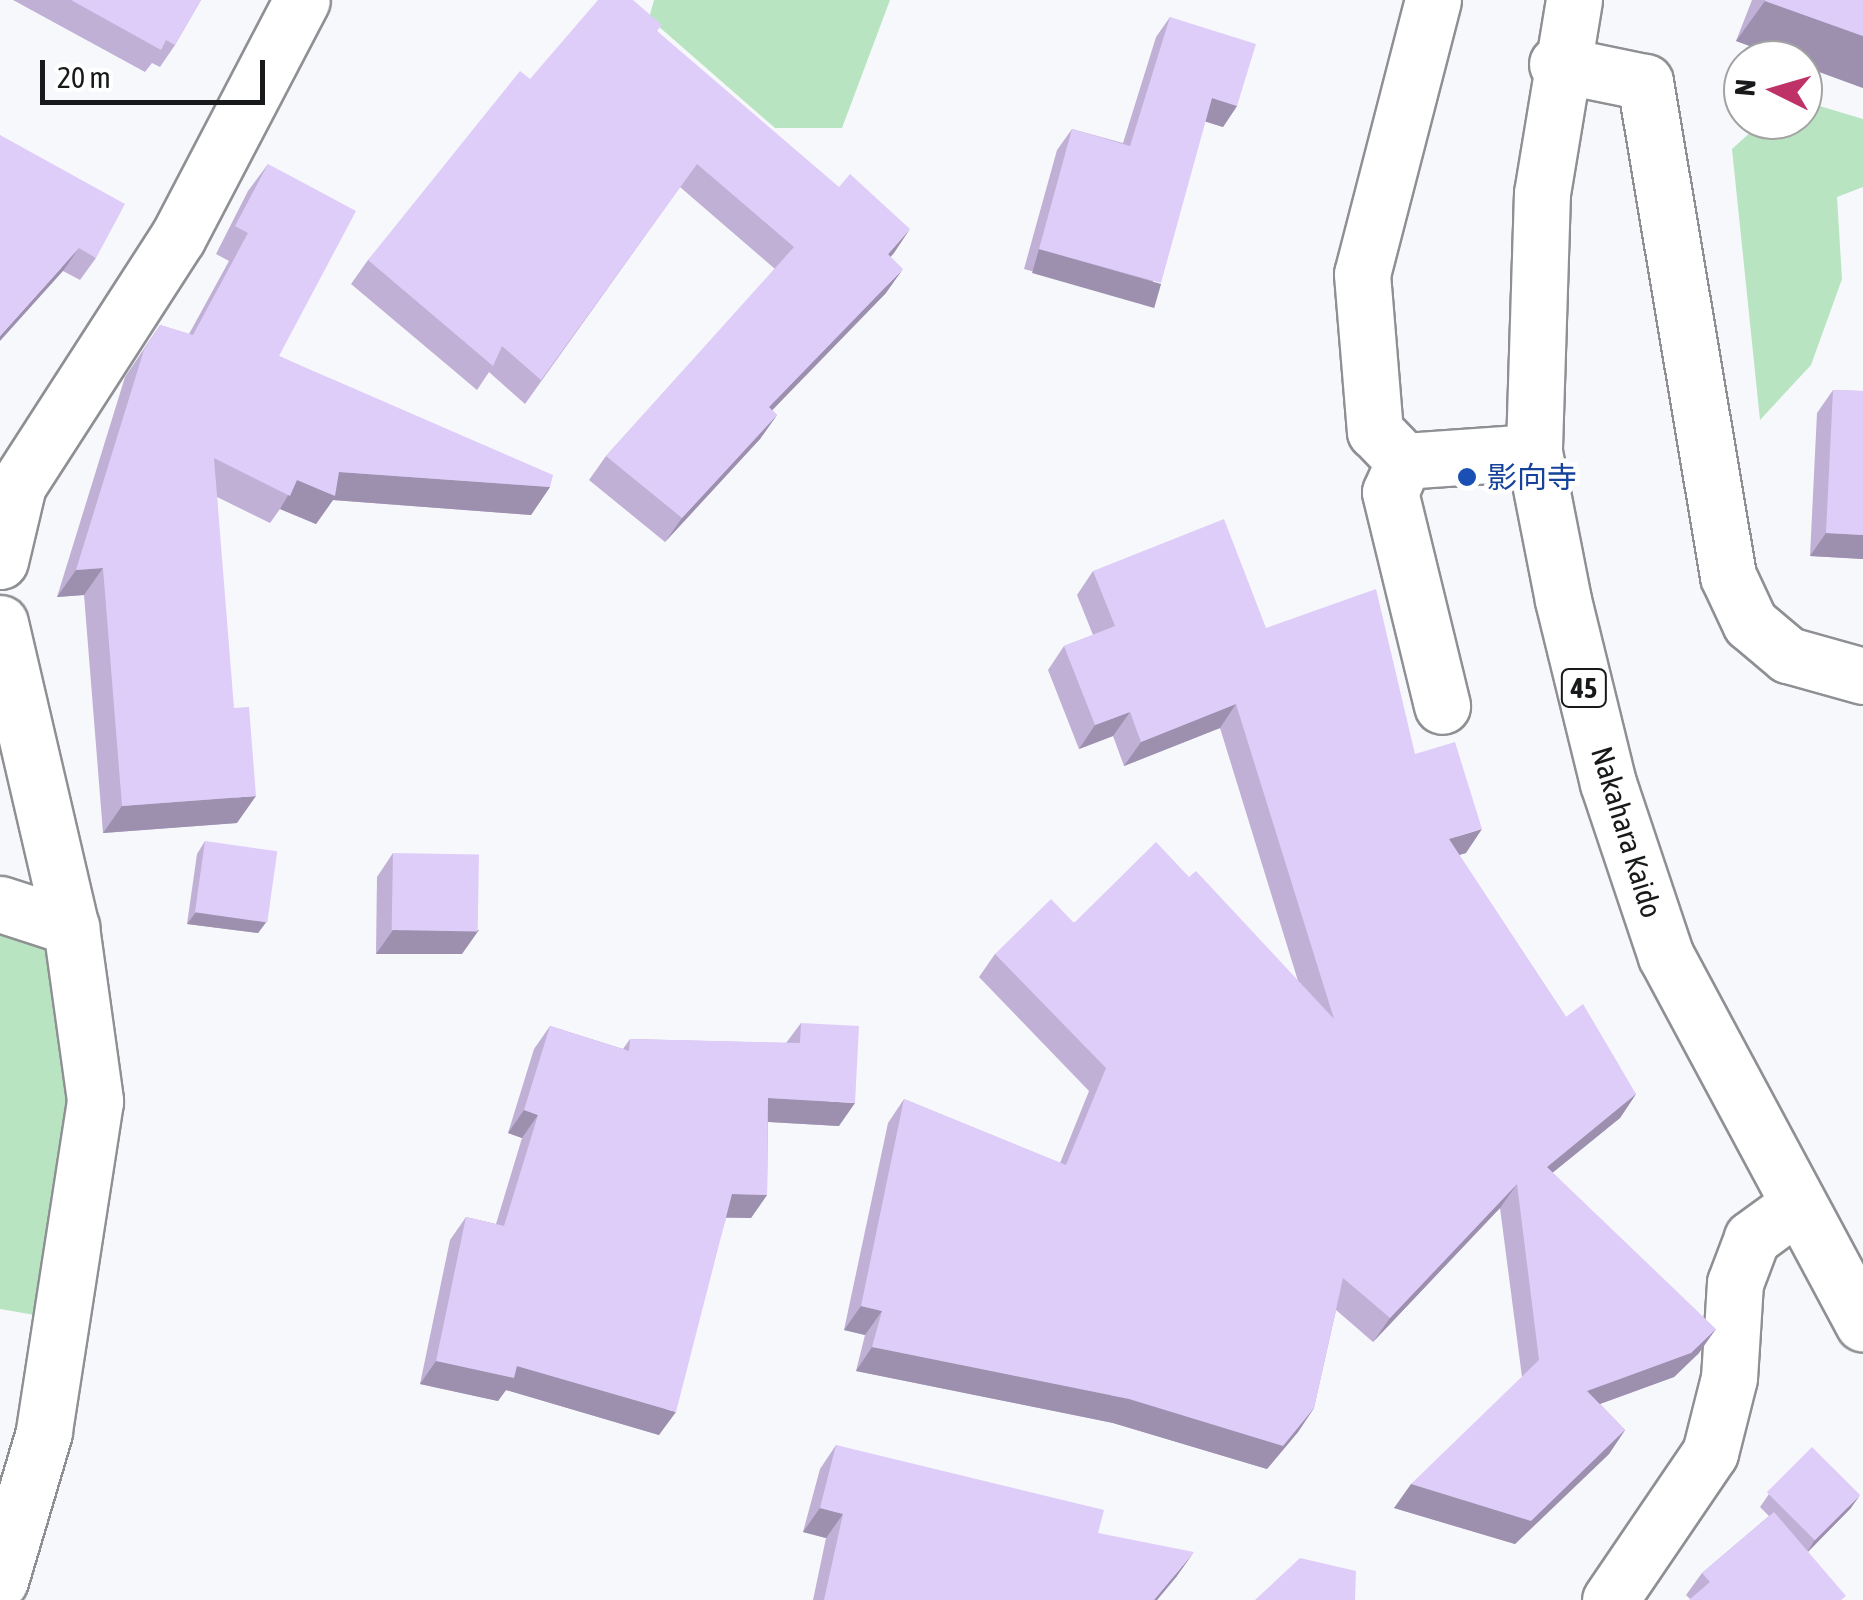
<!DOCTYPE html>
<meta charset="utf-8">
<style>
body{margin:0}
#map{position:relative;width:1863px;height:1600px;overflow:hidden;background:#f7f8fc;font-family:"Asap Condensed","Noto Sans JP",sans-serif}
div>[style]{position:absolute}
.green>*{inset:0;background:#b8e4c1}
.roads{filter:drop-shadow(2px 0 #8e9093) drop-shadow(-2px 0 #8e9093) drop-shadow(0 2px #8e9093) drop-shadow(0 -2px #8e9093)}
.street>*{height:55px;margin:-27.5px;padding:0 27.5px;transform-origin:27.5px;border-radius:27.5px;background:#fff}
.primary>*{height:55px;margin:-27.5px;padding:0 27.5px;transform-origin:27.5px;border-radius:27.5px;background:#fff}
.wall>*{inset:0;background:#c0b0d6}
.shaded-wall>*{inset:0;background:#9c90ae;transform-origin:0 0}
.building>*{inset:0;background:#dfcdf9;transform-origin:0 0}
.dots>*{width:28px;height:28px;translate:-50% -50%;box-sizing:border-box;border:5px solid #fff;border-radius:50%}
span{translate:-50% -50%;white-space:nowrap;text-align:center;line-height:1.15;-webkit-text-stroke:9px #fff;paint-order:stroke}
.shield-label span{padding:2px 8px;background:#fff;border:2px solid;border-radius:8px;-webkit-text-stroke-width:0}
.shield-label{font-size:28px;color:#18191a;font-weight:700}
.transit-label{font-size:30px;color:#164399}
.left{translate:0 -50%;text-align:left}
.street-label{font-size:30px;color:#18191a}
.north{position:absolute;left:1723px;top:40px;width:100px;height:100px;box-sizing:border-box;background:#fff;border:2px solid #a3a3a3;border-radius:50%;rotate:275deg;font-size:28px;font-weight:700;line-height:40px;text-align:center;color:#18191a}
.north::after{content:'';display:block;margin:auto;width:35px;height:45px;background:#be3268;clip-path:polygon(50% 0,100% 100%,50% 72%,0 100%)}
.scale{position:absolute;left:40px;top:60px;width:225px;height:45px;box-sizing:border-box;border:5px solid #18191a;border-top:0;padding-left:12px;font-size:30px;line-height:35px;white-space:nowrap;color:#18191a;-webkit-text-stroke:8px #fff;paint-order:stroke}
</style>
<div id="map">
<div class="green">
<div style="clip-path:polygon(654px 0,890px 0,842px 128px,775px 128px,649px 18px)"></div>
<div style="clip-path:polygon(1803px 101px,1863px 119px,1863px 187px,1837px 197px,1842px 279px,1811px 365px,1760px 420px,1732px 149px,1764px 120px,1803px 120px)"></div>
<div style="clip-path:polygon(0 935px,46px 950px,67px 1099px,35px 1315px,0 1309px)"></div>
</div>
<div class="roads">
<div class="street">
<div style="left:1433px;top:0;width:283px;rotate:104.5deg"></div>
<div style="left:1362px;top:274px;width:158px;rotate:85.3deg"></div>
<div style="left:1375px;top:431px;width:42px;rotate:46deg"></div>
<div style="left:1404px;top:461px;width:34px;rotate:114deg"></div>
<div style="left:1390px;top:492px;width:220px;rotate:76.3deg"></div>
<div style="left:1557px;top:64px;width:90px;rotate:11.6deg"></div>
<div style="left:1645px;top:82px;width:501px;rotate:80.46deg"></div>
<div style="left:1728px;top:576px;width:52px;rotate:64.9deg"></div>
<div style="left:1750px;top:623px;width:50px;rotate:40.1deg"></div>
<div style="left:1788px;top:655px;width:78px;rotate:15.6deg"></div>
<div style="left:1404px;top:461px;width:130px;rotate:-4deg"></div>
<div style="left:0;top:561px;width:78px;rotate:-76.7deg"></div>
<div style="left:18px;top:485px;width:295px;rotate:-57.2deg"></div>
<div style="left:178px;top:237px;width:267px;rotate:-62.4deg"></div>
<div style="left:0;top:623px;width:312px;rotate:76.9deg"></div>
<div style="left:71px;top:927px;width:176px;rotate:82.1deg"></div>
<div style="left:95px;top:1101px;width:335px;rotate:98.8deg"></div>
<div style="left:44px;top:1432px;width:155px;rotate:106.5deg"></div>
<div style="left:0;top:904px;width:75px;rotate:17.9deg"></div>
<div style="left:1610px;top:1600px;width:178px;rotate:-55.8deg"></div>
<div style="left:1710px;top:1453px;width:77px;rotate:-75.8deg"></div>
<div style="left:1729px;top:1378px;width:95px;rotate:-86.4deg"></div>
<div style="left:1735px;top:1283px;width:48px;rotate:-69.3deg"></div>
<div style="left:1752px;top:1238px;width:54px;rotate:-36deg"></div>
</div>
<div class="primary">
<div style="left:1574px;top:0;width:196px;rotate:99.4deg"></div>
<div style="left:1542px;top:193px;width:259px;rotate:91.8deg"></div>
<div style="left:1534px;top:452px;width:151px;rotate:78.9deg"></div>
<div style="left:1563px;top:600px;width:188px;rotate:76.2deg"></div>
<div style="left:1608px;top:783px;width:182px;rotate:71.5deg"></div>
<div style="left:1666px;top:956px;width:417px;rotate:61.8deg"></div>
</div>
</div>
<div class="wall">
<div style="clip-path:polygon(13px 0,201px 0,175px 45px,160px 67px,152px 63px,145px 72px)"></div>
<div style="clip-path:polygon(1752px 0,1863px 0,1863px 88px,1803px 66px,1803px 60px,1788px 60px,1736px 41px)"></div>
<div style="clip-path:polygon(1170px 17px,1237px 106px,1223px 127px,1205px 121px,1146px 303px,1024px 269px,1057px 150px,1072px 129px,1123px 143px,1156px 37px)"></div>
<div style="clip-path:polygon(657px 31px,890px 257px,886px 293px,772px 410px,777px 415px,760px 439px,665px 542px,589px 480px,606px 456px,775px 269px,680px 187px,525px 404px,489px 372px,477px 390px,351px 284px,368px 260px,530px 79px)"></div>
<div style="clip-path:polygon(0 135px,96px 258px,80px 280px,63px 271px)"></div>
<div style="clip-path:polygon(268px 164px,279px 356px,550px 487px,531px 515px,333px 500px,316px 524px,280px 509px,270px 523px,217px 497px,237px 823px,103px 833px,84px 595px,57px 597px,125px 377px,160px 325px,189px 334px,229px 261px,216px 254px,248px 191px)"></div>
<div style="clip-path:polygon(1833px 390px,1863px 391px,1863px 559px,1810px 556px,1817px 413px)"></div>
<div style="clip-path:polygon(1093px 571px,1266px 628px,1415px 754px,1466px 853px,1459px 855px,1566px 1017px,1636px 1094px,1620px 1118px,1552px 1173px,1699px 1353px,1674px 1377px,1600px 1404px,1625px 1430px,1609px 1454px,1515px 1544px,1394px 1508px,1522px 1377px,1500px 1208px,1373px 1342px,1336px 1310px,1314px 1408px,1298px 1432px,1267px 1469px,1113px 1423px,856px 1371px,865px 1335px,844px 1330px,888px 1123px,904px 1099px,1060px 1163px,1089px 1091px,979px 977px,995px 954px,1189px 877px,1298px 981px,1220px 728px,1124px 766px,1113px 736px,1079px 749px,1048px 670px,1064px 646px,1093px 635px,1077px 595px)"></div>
<div style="clip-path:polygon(205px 841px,267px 921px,258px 933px,187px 924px,197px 854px)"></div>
<div style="clip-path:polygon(393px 853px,462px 954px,376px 954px,377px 877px)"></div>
<div style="clip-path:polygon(801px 1023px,839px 1126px,768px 1122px,767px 1195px,751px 1218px,726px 1218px,659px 1435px,506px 1390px,498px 1401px,420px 1384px,450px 1240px,466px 1217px,496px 1224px,522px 1138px,508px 1133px,534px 1049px,550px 1026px,623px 1049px,630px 1039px,786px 1043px)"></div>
<div style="clip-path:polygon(836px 1445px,1098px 1533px,1177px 1576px,1157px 1600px,813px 1600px,826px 1538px,803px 1532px,820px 1469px)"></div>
<div style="clip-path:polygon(1769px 1494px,1851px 1508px,1808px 1551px,1690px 1599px,1686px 1595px,1702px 1573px,1769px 1516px,1760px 1507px)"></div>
</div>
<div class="shaded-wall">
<div style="clip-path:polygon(1765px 1px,1863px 36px,1863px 88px,1803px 66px,1803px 60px,1788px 60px,1736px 41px)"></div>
<div style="clip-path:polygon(1212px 98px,1237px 106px,1223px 127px,1197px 119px)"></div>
<div style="clip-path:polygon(910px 229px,894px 253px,872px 278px,888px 254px)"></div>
<div style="clip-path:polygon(79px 248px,63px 271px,0 341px,0 336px)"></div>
<div style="left:1039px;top:249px;width:127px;height:25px;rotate:16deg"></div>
<div style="clip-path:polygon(903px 269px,886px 293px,752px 431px,769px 407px)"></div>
<div style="clip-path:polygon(777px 415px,760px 439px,665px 542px,682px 518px)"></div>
<div style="clip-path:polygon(339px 472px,550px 487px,531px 515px,333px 500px,316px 524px,280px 509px,297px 480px)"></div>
<div style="clip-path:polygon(1826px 533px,1863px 535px,1863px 559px,1810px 556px)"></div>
<div style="clip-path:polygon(103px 568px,84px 595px,57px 597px,76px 570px)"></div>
<div style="clip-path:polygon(1236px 704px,1220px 728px,1124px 766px,1141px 742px)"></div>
<div style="clip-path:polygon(1130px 712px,1113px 736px,1079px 749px,1095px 725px)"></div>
<div style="clip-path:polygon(256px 796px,237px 823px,103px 833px,122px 806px)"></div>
<div style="clip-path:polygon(1482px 829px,1466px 853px,1432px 863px,1449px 839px)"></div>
<div style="clip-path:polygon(196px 912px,267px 921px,258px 933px,187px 924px)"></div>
<div style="clip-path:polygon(393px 930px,479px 930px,462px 954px,376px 954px)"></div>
<div style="clip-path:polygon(1636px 1094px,1620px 1118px,1530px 1191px,1547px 1167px)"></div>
<div style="clip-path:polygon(768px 1098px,855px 1103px,839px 1126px,752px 1121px)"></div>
<div style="clip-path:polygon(524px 1110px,538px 1115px,522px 1138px,508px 1133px)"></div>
<div style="clip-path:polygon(1517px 1184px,1500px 1208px,1373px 1342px,1390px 1318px)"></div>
<div style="clip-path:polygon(732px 1194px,767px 1195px,751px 1218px,716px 1217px)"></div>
<div style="clip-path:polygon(861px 1306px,882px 1311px,865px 1335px,844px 1330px)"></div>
<div style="clip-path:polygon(1716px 1329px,1699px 1353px,1674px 1377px,1570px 1415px,1587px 1391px)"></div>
<div style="clip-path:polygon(872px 1347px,1314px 1408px,1298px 1432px,1267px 1469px,1113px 1423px,856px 1371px)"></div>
<div style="clip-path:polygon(436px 1361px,517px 1366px,676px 1412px,659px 1435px,506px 1390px,498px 1401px,420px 1384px)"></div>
<div style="clip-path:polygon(1625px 1430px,1609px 1454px,1515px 1544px,1394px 1508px,1411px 1484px)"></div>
<div style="clip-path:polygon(1860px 1495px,1851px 1508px,1806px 1554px,1814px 1541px)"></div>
<div style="clip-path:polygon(820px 1508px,843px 1514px,826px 1538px,803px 1532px)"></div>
<div style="clip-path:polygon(1194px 1552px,1177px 1576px,1157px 1600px,1154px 1600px)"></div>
</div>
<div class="building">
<div style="clip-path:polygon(71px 0,201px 0,175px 45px,166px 40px,161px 50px)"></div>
<div style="clip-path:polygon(598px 0,633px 0,662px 25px,657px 31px,839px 187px,850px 174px,910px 229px,888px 254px,903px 269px,769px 407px,777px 415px,682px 518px,606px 456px,794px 247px,697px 164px,541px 380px,502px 346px,493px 366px,368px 260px,520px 71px,530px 79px)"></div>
<div style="clip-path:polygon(1765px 0,1863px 0,1863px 36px,1765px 1px)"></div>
<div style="clip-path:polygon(1170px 17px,1256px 44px,1237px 106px,1212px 98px,1161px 283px,1039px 249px,1072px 129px,1130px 146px)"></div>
<div style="clip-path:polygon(0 135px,125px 204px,96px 258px,79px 248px,0 336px)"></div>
<div style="clip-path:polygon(268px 164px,356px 211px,279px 356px,553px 475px,550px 487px,339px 472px,335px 496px,297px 480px,290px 496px,214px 458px,234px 708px,249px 707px,256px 796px,122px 806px,103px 568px,76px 570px,144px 350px,160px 325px,193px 335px,248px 233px,235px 226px)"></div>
<div style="clip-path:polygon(1833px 390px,1863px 391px,1863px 535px,1826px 533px)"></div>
<div style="clip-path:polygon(1224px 519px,1266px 628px,1376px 589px,1415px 754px,1455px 742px,1482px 829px,1449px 839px,1566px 1017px,1583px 1004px,1636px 1094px,1547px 1167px,1716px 1329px,1691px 1353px,1587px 1391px,1625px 1430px,1531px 1521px,1411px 1484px,1539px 1360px,1517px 1184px,1390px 1318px,1343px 1278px,1314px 1408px,1283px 1446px,1129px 1399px,872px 1347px,882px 1311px,861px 1306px,904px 1099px,1066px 1165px,1106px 1068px,995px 954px,1051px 899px,1074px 923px,1156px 842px,1189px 877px,1196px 871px,1334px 1019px,1236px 704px,1141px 742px,1130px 712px,1095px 725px,1064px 646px,1115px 626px,1093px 571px)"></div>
<div style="left:205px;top:841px;width:73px;height:72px;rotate:8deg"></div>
<div style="left:393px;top:853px;width:86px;height:77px;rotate:1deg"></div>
<div style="clip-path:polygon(801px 1023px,859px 1026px,855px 1103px,768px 1098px,767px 1195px,732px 1194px,676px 1412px,517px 1366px,514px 1378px,436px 1361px,466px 1217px,504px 1226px,538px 1115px,524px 1110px,550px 1026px,629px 1051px,630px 1039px,800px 1043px)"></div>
<div style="clip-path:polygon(836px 1445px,1104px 1510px,1098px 1533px,1194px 1552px,1154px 1600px,824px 1600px,843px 1514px,820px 1508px)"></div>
<div style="left:1812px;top:1447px;width:68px;height:64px;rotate:45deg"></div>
<div style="clip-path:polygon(1774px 1512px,1846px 1596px,1841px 1600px,1689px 1600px,1710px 1582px,1702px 1573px)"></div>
<div style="clip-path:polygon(1300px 1558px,1356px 1571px,1355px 1600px,1255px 1600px)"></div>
</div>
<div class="dots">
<div style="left:1467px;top:477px;background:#1a4fb4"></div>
</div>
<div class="shield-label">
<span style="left:1584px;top:688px">45</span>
</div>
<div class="transit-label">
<span class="left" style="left:1487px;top:477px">影向寺</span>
</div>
<div class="street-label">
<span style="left:1627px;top:832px;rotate:73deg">Nakahara Kaido</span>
</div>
<div class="north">N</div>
<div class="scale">20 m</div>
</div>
